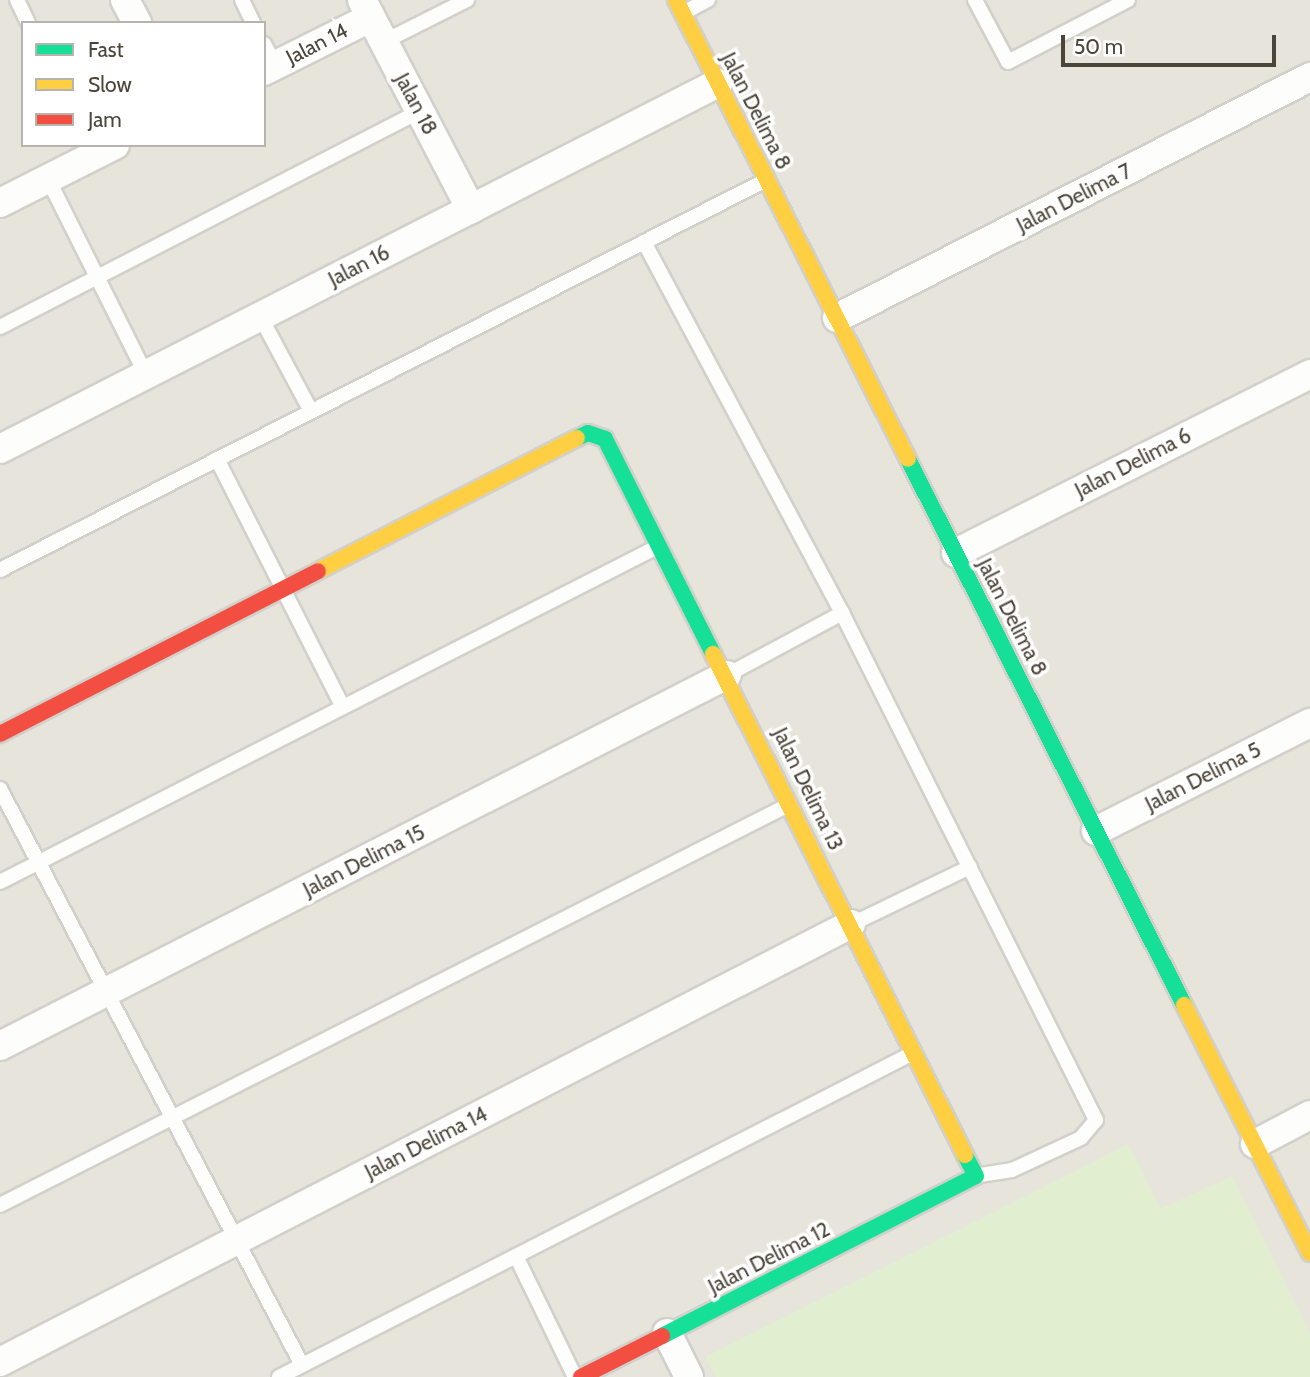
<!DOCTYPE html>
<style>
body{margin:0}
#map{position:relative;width:1310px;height:1377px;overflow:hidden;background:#f4f2ee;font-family:Cabin,sans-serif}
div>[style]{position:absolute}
.residential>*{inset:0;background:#e7e4dc}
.green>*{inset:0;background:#e1eecf}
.roads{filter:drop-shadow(2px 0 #d2d0cb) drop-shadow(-2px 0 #d2d0cb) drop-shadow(0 2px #d2d0cb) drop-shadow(0 -2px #d2d0cb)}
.lane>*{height:14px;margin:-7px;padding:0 7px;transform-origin:7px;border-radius:7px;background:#fdfdfc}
.street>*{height:28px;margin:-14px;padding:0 14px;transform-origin:14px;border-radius:14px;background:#fdfdfc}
.fast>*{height:16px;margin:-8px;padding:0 8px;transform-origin:8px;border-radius:8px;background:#16e098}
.slow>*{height:16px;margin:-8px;padding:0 8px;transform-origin:8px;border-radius:8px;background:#ffcf43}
.jam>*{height:16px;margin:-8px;padding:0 8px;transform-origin:8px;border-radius:8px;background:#f24e42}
span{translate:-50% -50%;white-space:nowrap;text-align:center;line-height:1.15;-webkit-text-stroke:7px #fff;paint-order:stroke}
.street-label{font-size:21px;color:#4b4439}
.legend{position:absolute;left:21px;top:21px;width:245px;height:126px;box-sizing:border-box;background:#fff;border:2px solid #b7b4b0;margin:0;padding:9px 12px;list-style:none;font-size:21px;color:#4b4439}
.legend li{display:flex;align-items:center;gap:14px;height:35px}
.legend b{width:35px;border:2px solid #b7b4b0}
.scale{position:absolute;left:1061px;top:35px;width:215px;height:32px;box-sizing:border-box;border:4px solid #4b4439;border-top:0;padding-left:9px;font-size:21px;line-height:24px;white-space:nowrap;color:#4b4439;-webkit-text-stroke:5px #fff;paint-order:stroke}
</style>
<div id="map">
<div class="residential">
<div style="clip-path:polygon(evenodd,0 0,1310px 0,1310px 1377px,0 1377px,0 0,23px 23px,264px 23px,264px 145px,23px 145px,23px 23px)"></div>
</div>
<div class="green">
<div style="clip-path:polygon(1129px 1144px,1160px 1209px,1232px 1176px,1310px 1334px,1310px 1377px,716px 1377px,705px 1357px)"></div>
</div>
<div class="roads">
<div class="lane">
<div style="left:17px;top:0;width:25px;rotate:64deg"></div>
<div style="left:242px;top:0;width:25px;rotate:64deg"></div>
<div style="left:975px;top:0;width:70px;rotate:62deg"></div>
<div style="left:1008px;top:62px;width:135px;rotate:-27.3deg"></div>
<div style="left:685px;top:12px;width:26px;rotate:-28deg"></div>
<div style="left:383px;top:42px;width:94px;rotate:-26.6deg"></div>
<div style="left:264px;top:44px;width:24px;rotate:62deg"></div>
<div style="left:48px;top:179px;width:219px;rotate:63.4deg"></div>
<div style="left:644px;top:242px;width:421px;rotate:61.9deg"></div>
<div style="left:842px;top:613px;width:567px;rotate:63.39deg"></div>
<div style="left:1096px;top:1120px;width:23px;rotate:130deg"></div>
<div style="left:1081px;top:1138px;width:76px;rotate:155.1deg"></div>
<div style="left:1012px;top:1170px;width:36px;rotate:171deg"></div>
<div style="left:260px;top:316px;width:108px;rotate:61.8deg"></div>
<div style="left:0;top:327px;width:472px;rotate:-27.2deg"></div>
<div style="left:217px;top:459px;width:278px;rotate:63.1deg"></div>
<div style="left:0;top:570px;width:860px;rotate:-26.98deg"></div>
<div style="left:727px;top:675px;width:131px;rotate:-28.3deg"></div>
<div style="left:0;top:789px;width:650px;rotate:62.33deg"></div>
<div style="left:0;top:882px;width:737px;rotate:-27.02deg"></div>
<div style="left:852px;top:924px;width:131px;rotate:-25.8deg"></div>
<div style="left:0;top:1205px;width:884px;rotate:-26.91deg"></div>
<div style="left:516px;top:1256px;width:135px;rotate:64deg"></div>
<div style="left:279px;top:1377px;width:712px;rotate:-27.07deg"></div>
</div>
<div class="street">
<div style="left:125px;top:0;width:26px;rotate:62deg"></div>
<div style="left:362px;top:0;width:236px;rotate:62.5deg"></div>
<div style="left:264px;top:71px;width:119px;rotate:-26.6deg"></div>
<div style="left:0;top:203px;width:129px;rotate:-26.8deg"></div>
<div style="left:837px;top:318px;width:531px;rotate:-27deg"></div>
<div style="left:0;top:449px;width:806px;rotate:-27.01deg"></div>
<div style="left:956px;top:553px;width:397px;rotate:-26.8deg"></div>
<div style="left:1096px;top:831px;width:240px;rotate:-26.8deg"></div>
<div style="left:0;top:1046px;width:816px;rotate:-27.04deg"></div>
<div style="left:1255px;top:1144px;width:62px;rotate:-27.8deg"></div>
<div style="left:667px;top:1333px;width:49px;rotate:63.4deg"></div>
<div style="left:0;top:1362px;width:957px;rotate:-27.23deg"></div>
</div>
<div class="fast">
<div style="left:577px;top:438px;width:12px;rotate:-24deg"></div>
<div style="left:588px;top:433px;width:18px;rotate:19deg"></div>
<div style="left:605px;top:439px;width:241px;rotate:63.3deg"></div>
<div style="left:908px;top:459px;width:612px;rotate:63.18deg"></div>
<div style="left:662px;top:1336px;width:352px;rotate:-27deg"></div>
<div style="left:976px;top:1176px;width:24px;rotate:-118deg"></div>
</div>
<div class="slow">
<div style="left:676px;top:0;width:514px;rotate:63.19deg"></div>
<div style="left:318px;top:571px;width:291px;rotate:-27.2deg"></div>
<div style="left:713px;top:654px;width:561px;rotate:63.3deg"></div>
<div style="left:1184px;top:1005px;width:278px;rotate:63.1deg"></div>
</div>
<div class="jam">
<div style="left:0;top:734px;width:357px;rotate:-27.1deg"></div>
<div style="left:581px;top:1377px;width:91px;rotate:-26.8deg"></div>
</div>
</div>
<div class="street-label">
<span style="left:317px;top:44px;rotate:-27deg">Jalan 14</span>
<span style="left:416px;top:104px;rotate:62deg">Jalan 18</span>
<span style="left:756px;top:111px;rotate:63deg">Jalan Delima 8</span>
<span style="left:1074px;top:198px;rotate:-27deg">Jalan Delima 7</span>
<span style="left:359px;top:266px;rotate:-27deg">Jalan 16</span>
<span style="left:1133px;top:463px;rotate:-27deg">Jalan Delima 6</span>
<span style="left:1012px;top:617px;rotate:63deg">Jalan Delima 8</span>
<span style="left:1203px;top:777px;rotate:-27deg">Jalan Delima 5</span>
<span style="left:808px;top:789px;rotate:64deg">Jalan Delima 13</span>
<span style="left:364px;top:861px;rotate:-27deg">Jalan Delima 15</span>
<span style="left:426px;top:1143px;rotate:-27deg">Jalan Delima 14</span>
<span style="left:769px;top:1258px;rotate:-27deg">Jalan Delima 12</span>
</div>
<ul class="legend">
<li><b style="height:9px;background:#16e098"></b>Fast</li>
<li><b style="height:9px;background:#ffcf43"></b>Slow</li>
<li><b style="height:9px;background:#f24e42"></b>Jam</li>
</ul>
<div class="scale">50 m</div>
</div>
